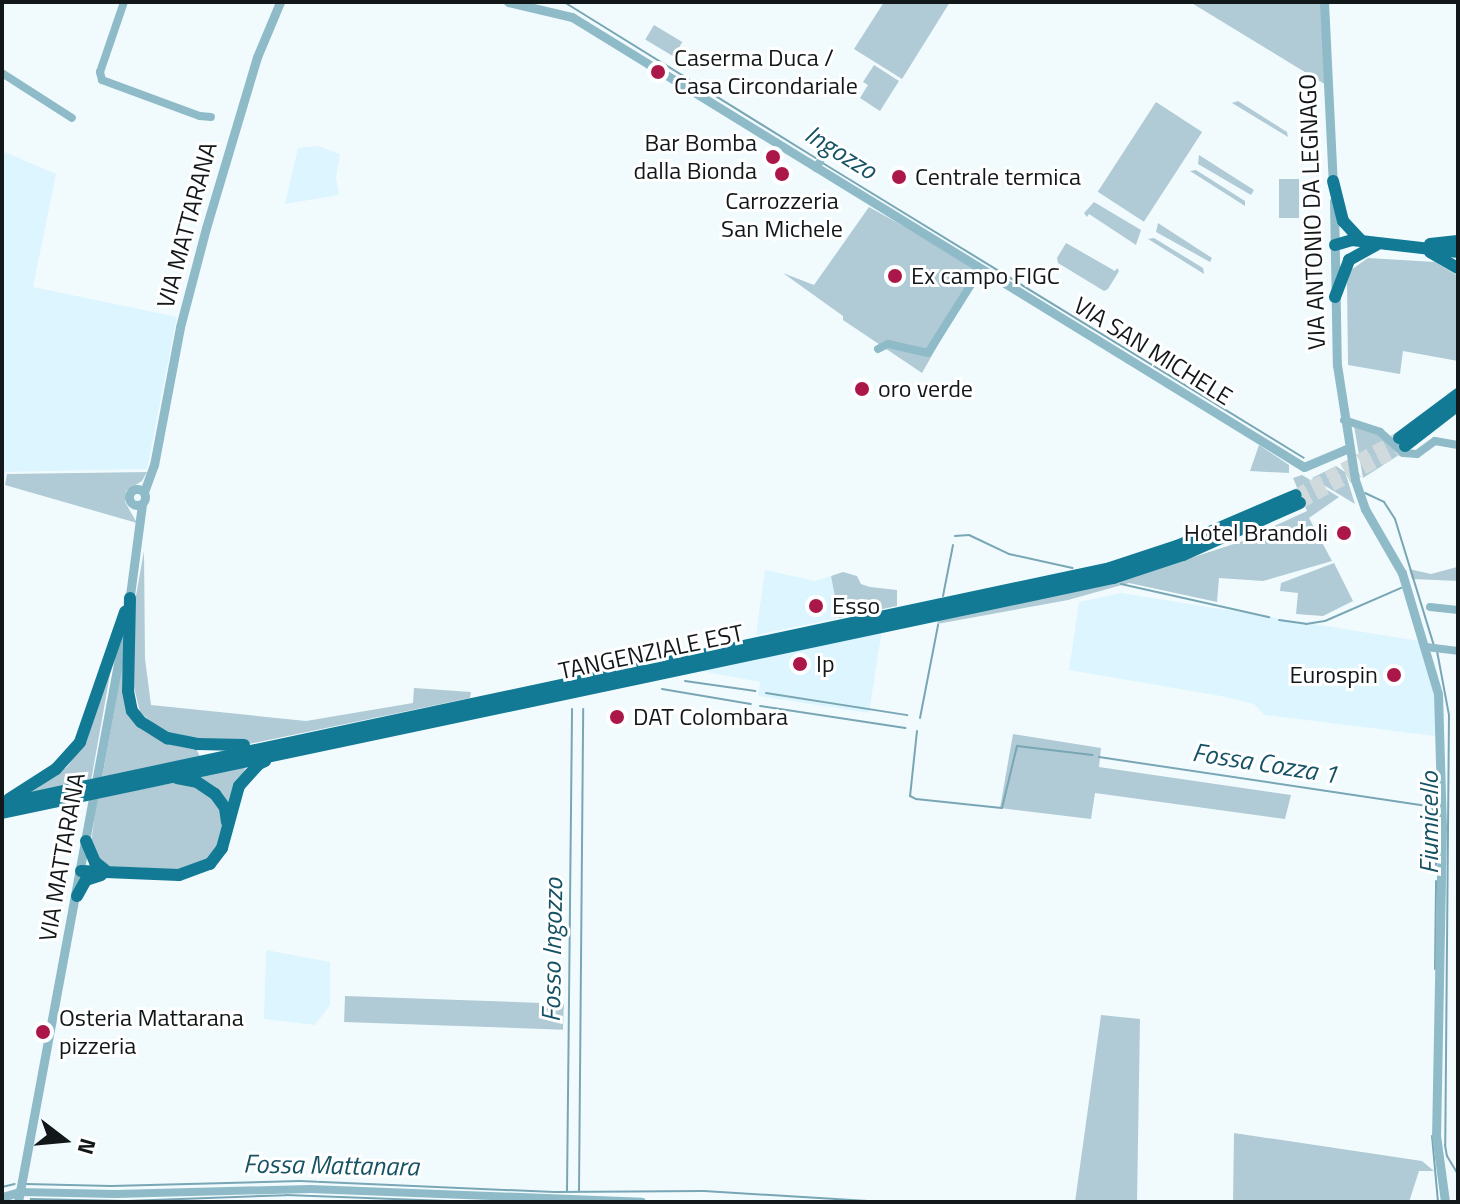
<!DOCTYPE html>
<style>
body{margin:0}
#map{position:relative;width:1460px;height:1204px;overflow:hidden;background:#f1fbfe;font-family:"Titillium Web",sans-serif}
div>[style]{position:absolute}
.built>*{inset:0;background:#ddf5fe}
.green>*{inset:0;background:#b0cbd5;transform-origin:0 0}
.stream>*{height:2px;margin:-1px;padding:0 1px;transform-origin:1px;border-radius:1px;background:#79a6b5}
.trunk-tunnel>*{height:12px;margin-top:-6px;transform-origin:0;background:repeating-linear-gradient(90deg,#d0d9dc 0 12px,transparent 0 18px)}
.minor>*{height:8px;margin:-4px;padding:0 4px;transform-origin:4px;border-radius:4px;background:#8fbbc9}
.tertiary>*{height:9px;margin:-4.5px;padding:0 4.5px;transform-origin:4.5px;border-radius:4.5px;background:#8fbbc9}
.tertiary>.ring{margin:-4.5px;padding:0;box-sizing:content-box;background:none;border:9px solid #8fbbc9;border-radius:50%}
.trunk>*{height:12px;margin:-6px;padding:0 6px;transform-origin:6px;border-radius:6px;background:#127a94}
.dots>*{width:22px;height:22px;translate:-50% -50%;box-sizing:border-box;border:4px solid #fff;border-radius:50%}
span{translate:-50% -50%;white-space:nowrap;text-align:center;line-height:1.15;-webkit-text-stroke:6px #fff;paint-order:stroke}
.poi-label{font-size:24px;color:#121719}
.left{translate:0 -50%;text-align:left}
.right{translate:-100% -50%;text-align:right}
.street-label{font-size:24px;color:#121719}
.water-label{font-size:26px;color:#155264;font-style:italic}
.frame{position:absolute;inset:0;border:4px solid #121719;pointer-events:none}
.north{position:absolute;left:24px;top:1100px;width:80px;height:80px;-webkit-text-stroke:6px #fff;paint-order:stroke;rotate:106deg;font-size:22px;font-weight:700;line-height:32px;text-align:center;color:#121719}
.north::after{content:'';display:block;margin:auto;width:28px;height:36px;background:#121719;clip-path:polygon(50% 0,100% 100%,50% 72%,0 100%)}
</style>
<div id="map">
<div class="built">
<div style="clip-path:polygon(318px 146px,340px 154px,336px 178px,339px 195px,285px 204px,298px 148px)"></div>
<div style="clip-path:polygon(2px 151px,56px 174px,33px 287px,177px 317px,147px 469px,2px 472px)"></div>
<div style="clip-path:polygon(765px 570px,815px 581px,831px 576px,839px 618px,756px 635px)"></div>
<div style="clip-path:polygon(1121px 593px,1419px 641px,1434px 694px,1435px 736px,1265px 715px,1254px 704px,1221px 696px,1069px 670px,1079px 602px)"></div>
<div style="clip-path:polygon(882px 629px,869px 713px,758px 696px,760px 682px,691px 669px)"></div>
<div style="clip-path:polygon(266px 950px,330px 962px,330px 1005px,315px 1025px,264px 1019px)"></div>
</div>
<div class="green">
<div style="clip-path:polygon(884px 2px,950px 2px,902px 79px,854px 49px)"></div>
<div style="clip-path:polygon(1190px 2px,1321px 2px,1326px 85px)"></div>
<div style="left:654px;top:25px;width:33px;height:17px;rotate:31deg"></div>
<div style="clip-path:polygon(874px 65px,899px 81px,880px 111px,860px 98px,868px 85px,863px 82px)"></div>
<div style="clip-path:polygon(1238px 101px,1287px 132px,1288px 137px,1232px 103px)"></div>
<div style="left:1156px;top:102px;width:55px;height:107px;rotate:33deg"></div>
<div style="clip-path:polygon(1199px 155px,1254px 190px,1251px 195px,1198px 164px)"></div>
<div style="clip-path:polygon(1196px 170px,1245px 201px,1245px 206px,1190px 171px)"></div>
<div style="left:1279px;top:179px;width:20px;height:39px"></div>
<div style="clip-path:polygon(1094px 202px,1141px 230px,1136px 245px,1089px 214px,1087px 217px,1084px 213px)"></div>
<div style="clip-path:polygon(869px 207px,981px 269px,922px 373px,843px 320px,843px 316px,783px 273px,814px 285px)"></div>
<div style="clip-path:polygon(1158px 223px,1212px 258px,1210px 262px,1156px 232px)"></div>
<div style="clip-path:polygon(1154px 238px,1203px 268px,1204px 274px,1148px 239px)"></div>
<div style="clip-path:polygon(1066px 243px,1115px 271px,1117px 268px,1119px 271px,1108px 289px,1104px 291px,1058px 263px,1057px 258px)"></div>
<div style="clip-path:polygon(1368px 258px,1435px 262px,1458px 276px,1458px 361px,1403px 351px,1400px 374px,1348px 365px,1347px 283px,1351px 270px)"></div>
<div style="clip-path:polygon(1354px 426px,1378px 434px,1402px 453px,1363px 478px)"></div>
<div style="clip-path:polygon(1259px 445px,1289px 465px,1289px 473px,1250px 471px)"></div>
<div style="clip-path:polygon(1336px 466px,1345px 472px,1355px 504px,1312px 478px)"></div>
<div style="clip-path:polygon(147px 472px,142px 481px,126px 491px,125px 502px,137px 523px,5px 485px,7px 474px)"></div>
<div style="clip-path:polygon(1302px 475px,1339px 497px,1309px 518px,1332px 561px,1263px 581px,1219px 578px,1217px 602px,1129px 583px,1068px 600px,937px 624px,938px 620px,1123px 580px,1240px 542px,1307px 511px,1293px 478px)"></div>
<div style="clip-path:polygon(144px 551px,145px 659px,151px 705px,306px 721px,413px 703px,414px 688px,471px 692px,470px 698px,244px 745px,164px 734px,140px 712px,132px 679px,132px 618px)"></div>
<div style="clip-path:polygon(1334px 563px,1353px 601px,1323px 616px,1296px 614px,1298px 593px,1280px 591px,1281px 583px)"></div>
<div style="clip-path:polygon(1457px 567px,1458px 581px,1412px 579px,1409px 569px,1431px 574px)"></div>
<div style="clip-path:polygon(843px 572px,857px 576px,861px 584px,870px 587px,897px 590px,897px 606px,839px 618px,831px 576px)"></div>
<div style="clip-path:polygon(125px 650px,124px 670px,146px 732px,165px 742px,196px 748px,200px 757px,102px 778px)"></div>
<div style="clip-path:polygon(114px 652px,91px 781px,32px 792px,67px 767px,84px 744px)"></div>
<div style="clip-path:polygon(1013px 734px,1101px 748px,1099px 767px,1291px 795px,1285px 819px,1095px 793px,1091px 819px,1000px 808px)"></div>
<div style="clip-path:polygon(246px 767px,229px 805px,199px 778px,201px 775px)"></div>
<div style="clip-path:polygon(178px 782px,204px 790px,221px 810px,224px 831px,210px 859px,185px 870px,103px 866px,91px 843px,97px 798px)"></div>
<div style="left:345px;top:996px;width:219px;height:26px;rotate:2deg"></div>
<div style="clip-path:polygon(1101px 1015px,1140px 1019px,1137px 1202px,1075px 1202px)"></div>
<div style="clip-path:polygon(1234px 1133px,1422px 1161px,1434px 1171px,1419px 1171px,1409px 1202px,1233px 1202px)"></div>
</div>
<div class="stream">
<div style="left:564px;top:2px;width:296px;rotate:31.8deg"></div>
<div style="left:821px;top:162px;width:566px;rotate:31.5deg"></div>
<div style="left:1365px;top:493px;width:21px;rotate:25deg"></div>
<div style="left:1384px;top:502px;width:20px;rotate:57deg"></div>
<div style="left:1395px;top:519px;width:133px;rotate:72.9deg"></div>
<div style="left:955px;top:536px;width:14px;rotate:-4deg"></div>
<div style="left:969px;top:535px;width:44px;rotate:25.4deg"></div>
<div style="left:1009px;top:554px;width:65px;rotate:12.5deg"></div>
<div style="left:1121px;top:584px;width:152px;rotate:12.6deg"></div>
<div style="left:943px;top:596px;width:52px;rotate:-78.9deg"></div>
<div style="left:1279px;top:620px;width:27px;rotate:8deg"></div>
<div style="left:1306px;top:624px;width:19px;rotate:-9deg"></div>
<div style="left:1325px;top:621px;width:83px;rotate:-23.5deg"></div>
<div style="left:1437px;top:651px;width:65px;rotate:79.4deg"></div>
<div style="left:1449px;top:715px;width:430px;rotate:90.5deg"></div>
<div style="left:1445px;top:1145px;width:11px;rotate:80deg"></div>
<div style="left:1447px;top:1156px;width:21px;rotate:59deg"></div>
<div style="left:685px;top:681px;width:71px;rotate:8.1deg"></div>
<div style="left:662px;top:689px;width:90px;rotate:9.6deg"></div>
<div style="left:766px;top:693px;width:143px;rotate:8.9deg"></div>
<div style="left:760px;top:706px;width:147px;rotate:8.6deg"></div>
<div style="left:920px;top:718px;width:95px;rotate:-79deg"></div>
<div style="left:917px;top:731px;width:65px;rotate:96.1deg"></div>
<div style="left:910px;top:796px;width:7px;rotate:27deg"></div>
<div style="left:916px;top:799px;width:86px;rotate:6deg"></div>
<div style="left:1002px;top:808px;width:64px;rotate:-76.4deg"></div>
<div style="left:1017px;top:746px;width:76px;rotate:6.8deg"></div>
<div style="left:1099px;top:757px;width:330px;rotate:8.5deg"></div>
<div style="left:1432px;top:807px;width:16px;rotate:72deg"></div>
<div style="left:1436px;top:865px;width:28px;rotate:-88deg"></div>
<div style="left:1435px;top:969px;width:88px;rotate:-89.3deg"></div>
<div style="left:1432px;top:1136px;width:66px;rotate:84.8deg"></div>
<div style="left:26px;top:1184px;width:85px;rotate:1.3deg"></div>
<div style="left:111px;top:1186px;width:189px;rotate:-1.5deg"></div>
<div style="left:300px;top:1181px;width:255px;rotate:2.5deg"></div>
<div style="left:555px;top:1192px;width:149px;rotate:-0.4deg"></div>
<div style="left:704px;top:1191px;width:181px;rotate:3.5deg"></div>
<div style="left:2px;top:1187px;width:13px;rotate:-13deg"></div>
<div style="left:567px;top:1191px;width:482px;rotate:-89.4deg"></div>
<div style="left:579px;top:1191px;width:482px;rotate:-89.5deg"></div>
<div style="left:30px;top:1202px;width:3px;rotate:-72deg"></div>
<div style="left:31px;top:1199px;width:95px;rotate:1.2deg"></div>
<div style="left:126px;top:1201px;width:160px;rotate:-2.1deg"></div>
<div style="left:286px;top:1195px;width:195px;rotate:2.1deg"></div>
</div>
<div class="trunk-tunnel">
<div style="left:1296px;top:495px;width:118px;rotate:-29deg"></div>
<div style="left:1300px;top:503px;width:119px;rotate:-28.5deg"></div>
</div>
<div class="minor">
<div style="left:124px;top:2px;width:74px;rotate:108.9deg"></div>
<div style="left:100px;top:72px;width:8px;rotate:76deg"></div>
<div style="left:102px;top:80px;width:104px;rotate:20.2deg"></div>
<div style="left:200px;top:116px;width:11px;rotate:5deg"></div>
<div style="left:2px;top:73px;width:83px;rotate:32.7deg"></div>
<div style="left:816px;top:168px;width:26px;rotate:-59deg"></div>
<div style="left:878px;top:349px;width:11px;rotate:-27deg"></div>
<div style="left:888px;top:344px;width:41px;rotate:12.7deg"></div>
<div style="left:928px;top:353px;width:99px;rotate:-57.8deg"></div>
<div style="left:1344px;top:420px;width:38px;rotate:18deg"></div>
<div style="left:1380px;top:432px;width:31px;rotate:42deg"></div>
<div style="left:1403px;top:453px;width:14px;rotate:4deg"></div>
<div style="left:1417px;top:454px;width:22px;rotate:-36deg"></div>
<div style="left:1435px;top:441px;width:23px;rotate:10deg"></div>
<div style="left:1430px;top:607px;width:28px;rotate:6deg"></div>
<div style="left:1426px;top:647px;width:32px;rotate:7deg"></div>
<div style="left:19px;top:1192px;width:97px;rotate:1.2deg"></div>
<div style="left:116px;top:1194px;width:194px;rotate:-1.5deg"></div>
<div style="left:310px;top:1189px;width:332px;rotate:2.2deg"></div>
</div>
<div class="tertiary">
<div style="left:508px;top:2px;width:66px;rotate:13.2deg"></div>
<div style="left:572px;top:17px;width:859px;rotate:31.58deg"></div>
<div style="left:1304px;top:467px;width:49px;rotate:-22.9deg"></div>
<div style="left:1324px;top:2px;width:184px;rotate:87.2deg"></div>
<div style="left:1334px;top:201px;width:164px;rotate:89deg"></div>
<div style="left:1337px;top:365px;width:116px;rotate:81.1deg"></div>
<div style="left:1355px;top:480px;width:31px;rotate:71deg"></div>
<div style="left:1365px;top:509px;width:74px;rotate:60deg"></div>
<div style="left:1402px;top:573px;width:126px;rotate:73.4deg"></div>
<div style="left:1438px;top:694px;width:132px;rotate:88.3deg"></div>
<div style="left:1442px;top:826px;width:309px;rotate:91.1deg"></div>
<div style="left:1436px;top:1135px;width:68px;rotate:82.3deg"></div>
<div class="ring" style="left:129px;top:489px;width:7px;height:7px"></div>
<div style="left:144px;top:492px;width:29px;rotate:-70deg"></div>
<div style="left:154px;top:465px;width:140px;rotate:-79.3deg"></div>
<div style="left:180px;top:327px;width:102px;rotate:-75.3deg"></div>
<div style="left:206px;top:228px;width:178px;rotate:-73.4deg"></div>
<div style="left:257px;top:57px;width:60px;rotate:-67.3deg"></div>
<div style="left:129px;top:603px;width:100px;rotate:-82.5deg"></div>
<div style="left:2px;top:1197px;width:18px;rotate:-16deg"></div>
<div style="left:18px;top:1202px;width:586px;rotate:-79.48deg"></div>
</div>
<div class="trunk">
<div style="left:1333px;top:181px;width:41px;rotate:76deg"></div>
<div style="left:1343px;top:221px;width:25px;rotate:47deg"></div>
<div style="left:1430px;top:244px;width:28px;rotate:-6deg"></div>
<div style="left:1335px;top:245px;width:18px;rotate:-16deg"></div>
<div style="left:1352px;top:240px;width:107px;rotate:6.5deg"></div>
<div style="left:1430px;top:252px;width:32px;rotate:30deg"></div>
<div style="left:1335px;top:297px;width:40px;rotate:-69deg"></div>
<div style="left:1349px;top:260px;width:31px;rotate:-29deg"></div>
<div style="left:1399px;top:438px;width:74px;rotate:-36.7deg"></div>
<div style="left:1405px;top:446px;width:67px;rotate:-37.7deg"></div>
<div style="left:130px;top:598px;width:93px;rotate:91.2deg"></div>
<div style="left:128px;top:691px;width:20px;rotate:79deg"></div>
<div style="left:132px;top:711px;width:14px;rotate:51deg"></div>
<div style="left:141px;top:722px;width:31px;rotate:32deg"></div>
<div style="left:167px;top:738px;width:31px;rotate:11deg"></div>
<div style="left:197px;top:744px;width:47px;rotate:1.2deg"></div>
<div style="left:177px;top:778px;width:20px;rotate:11deg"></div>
<div style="left:197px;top:782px;width:22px;rotate:34deg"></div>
<div style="left:215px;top:794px;width:17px;rotate:54deg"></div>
<div style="left:225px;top:808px;width:14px;rotate:82deg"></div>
<div style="left:9px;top:799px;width:56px;rotate:-32.6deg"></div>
<div style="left:56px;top:769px;width:36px;rotate:-48deg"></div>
<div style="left:80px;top:742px;width:138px;rotate:-70.9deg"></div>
<div style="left:2px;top:804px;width:1133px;rotate:-12.02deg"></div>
<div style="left:1110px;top:568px;width:71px;rotate:-18.2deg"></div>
<div style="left:1177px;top:546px;width:129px;rotate:-23.2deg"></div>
<div style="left:2px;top:813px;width:1136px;rotate:-11.94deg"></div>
<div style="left:1113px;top:578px;width:74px;rotate:-18.2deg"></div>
<div style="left:1183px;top:555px;width:128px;rotate:-24deg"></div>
<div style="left:86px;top:841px;width:23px;rotate:67deg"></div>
<div style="left:95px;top:862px;width:13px;rotate:39deg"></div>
<div style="left:81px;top:871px;width:98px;rotate:2.3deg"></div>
<div style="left:179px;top:875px;width:33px;rotate:-20deg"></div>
<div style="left:210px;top:864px;width:20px;rotate:-53deg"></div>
<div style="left:222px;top:848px;width:64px;rotate:-74.7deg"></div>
<div style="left:239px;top:786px;width:30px;rotate:-48deg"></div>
<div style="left:259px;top:764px;width:7px;rotate:-27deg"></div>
<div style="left:77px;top:896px;width:18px;rotate:-61deg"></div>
<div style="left:86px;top:880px;width:16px;rotate:-18deg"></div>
</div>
<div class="dots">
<div style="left:658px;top:72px;background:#ab1749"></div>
<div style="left:773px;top:157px;background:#ab1749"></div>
<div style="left:782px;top:174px;background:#ab1749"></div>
<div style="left:899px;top:177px;background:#ab1749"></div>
<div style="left:895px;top:276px;background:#ab1749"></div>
<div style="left:862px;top:389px;background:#ab1749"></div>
<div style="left:1344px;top:533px;background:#ab1749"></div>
<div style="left:816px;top:606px;background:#ab1749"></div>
<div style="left:800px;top:664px;background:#ab1749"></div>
<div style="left:1394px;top:675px;background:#ab1749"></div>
<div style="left:617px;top:717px;background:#ab1749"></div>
<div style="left:43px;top:1032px;background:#ab1749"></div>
</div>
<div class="poi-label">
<span class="left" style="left:674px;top:72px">Caserma Duca /<br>Casa Circondariale</span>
<span class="right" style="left:757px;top:157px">Bar Bomba<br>dalla Bionda</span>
<span class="left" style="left:915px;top:177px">Centrale termica</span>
<span style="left:782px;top:215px">Carrozzeria<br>San Michele</span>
<span class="left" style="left:911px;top:276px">Ex campo FIGC</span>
<span class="left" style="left:878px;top:389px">oro verde</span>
<span class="right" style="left:1328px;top:533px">Hotel Brandoli</span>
<span class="left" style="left:832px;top:606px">Esso</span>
<span class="left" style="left:816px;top:664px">Ip</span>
<span class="right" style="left:1378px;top:675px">Eurospin</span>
<span class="left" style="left:633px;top:717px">DAT Colombara</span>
<span class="left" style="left:59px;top:1032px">Osteria Mattarana<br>pizzeria</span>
</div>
<div class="street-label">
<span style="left:1312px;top:212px;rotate:-92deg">VIA ANTONIO DA LEGNAGO</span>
<span style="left:187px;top:225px;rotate:-75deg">VIA MATTARANA</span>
<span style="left:1153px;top:351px;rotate:32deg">VIA SAN MICHELE</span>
<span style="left:651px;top:652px;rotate:-12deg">TANGENZIALE EST</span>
<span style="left:62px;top:857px;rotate:-80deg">VIA MATTARANA</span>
</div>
<div class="water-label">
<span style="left:841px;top:152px;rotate:32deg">Ingozzo</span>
<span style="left:1265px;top:763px;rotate:9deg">Fossa Cozza 1</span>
<span style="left:1429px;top:823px;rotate:-90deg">Fiumicello</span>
<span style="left:552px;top:950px;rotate:-89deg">Fosso Ingozzo</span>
<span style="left:331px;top:1165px;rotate:1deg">Fossa Mattanara</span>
</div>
<div class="frame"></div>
<div class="north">N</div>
</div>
